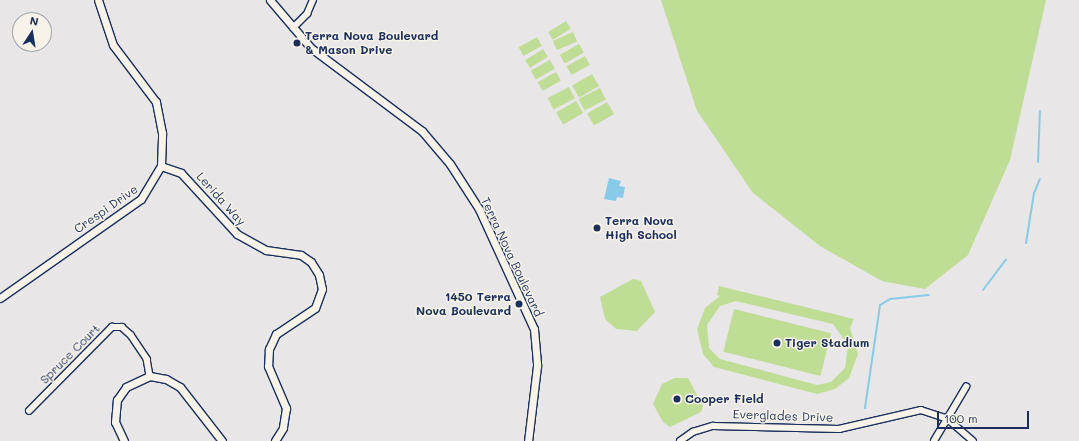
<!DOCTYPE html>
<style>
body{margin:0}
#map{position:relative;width:1079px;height:441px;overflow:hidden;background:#e8e6e7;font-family:Mali,sans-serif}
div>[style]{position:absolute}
.green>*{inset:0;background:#bfdd95;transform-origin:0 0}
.water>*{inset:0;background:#87cbe8}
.stream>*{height:2px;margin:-1px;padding:0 1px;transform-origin:1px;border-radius:1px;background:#87cbe8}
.roads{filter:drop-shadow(1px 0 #1b2f5e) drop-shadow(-1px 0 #1b2f5e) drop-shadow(0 1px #1b2f5e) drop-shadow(0 -1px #1b2f5e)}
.minor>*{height:5.5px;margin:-2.75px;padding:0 2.75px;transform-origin:2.75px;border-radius:2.75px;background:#f7f3e8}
.tertiary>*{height:7px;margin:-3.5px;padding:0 3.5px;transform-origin:3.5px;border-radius:3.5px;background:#f7f3e8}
.dots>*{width:11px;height:11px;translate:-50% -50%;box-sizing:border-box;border:2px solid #f7f3e8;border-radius:50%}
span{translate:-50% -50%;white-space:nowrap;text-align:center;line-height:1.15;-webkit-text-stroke:3px #f7f3e8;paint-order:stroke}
.poi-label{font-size:12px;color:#1b2f5e;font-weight:700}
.left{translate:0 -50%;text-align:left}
.right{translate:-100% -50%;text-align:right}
.street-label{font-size:12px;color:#1b2f5e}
.north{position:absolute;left:12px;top:12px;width:40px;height:40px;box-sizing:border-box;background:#f7f3e8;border:1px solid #9fa5b1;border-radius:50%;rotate:12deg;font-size:11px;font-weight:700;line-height:16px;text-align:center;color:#1b2f5e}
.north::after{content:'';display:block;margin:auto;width:14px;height:18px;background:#1b2f5e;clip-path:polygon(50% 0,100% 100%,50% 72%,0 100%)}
.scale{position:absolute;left:937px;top:411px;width:92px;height:18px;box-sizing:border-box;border:2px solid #1b2f5e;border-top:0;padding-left:5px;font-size:12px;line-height:14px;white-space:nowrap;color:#1b2f5e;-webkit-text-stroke:3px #f7f3e8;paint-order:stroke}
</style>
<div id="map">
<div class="green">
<div style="clip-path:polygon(661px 0,1046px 0,1010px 160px,968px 255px,925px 289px,882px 281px,820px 246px,753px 193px,697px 111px)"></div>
<div style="left:566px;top:21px;width:9px;height:21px;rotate:58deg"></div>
<div style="left:573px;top:32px;width:10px;height:22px;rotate:66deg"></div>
<div style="left:537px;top:37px;width:10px;height:21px;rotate:61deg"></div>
<div style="left:579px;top:44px;width:10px;height:22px;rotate:61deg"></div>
<div style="left:543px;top:49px;width:9px;height:21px;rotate:58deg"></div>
<div style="left:585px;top:56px;width:10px;height:21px;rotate:61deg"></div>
<div style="left:550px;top:60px;width:10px;height:22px;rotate:61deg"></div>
<div style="left:556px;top:72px;width:10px;height:21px;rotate:61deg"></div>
<div style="left:592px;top:74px;width:14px;height:23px;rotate:60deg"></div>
<div style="left:569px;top:87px;width:13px;height:24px;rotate:63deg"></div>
<div style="left:600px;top:88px;width:13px;height:24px;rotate:63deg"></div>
<div style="left:576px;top:101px;width:14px;height:23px;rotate:60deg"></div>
<div style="left:607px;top:102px;width:14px;height:23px;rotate:60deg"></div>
<div style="clip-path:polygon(633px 279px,641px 281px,655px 312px,637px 331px,616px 329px,605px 319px,600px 297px)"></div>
<div style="clip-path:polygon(evenodd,719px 286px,854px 319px,850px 328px,858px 354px,849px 378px,835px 389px,817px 394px,714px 367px,703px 354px,697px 329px,705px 308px,720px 296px,717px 295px,719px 286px,736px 301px,833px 324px,848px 345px,845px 368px,831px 382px,817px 385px,720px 359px,709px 348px,707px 325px,720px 306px,736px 301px)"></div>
<div style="left:734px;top:309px;width:100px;height:44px;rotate:14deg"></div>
<div style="clip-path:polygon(675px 378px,688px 378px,703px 406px,701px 412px,670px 427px,663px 422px,653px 404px,662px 384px)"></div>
</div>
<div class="water">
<div style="clip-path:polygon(609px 178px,621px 181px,619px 186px,625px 187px,623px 198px,617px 197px,616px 201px,604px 199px)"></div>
</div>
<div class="stream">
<div style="left:1038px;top:162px;width:51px;rotate:-87.8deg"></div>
<div style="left:1026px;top:243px;width:51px;rotate:-80.9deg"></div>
<div style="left:1034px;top:193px;width:15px;rotate:-67deg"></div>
<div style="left:983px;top:290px;width:38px;rotate:-53deg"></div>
<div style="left:865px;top:408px;width:104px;rotate:-81.7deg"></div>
<div style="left:880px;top:305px;width:12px;rotate:-31deg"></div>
<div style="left:890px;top:299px;width:39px;rotate:-6deg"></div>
</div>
<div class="roads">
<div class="minor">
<div style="left:293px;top:28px;width:20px;rotate:-45deg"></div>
<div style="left:307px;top:14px;width:15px;rotate:-67deg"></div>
<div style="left:29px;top:411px;width:118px;rotate:-45.3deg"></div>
<div style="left:112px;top:327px;width:10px"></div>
<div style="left:122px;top:327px;width:12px;rotate:42deg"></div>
<div style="left:131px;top:335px;width:29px;rotate:56deg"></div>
<div style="left:147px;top:359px;width:17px;rotate:80deg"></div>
<div style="left:680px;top:441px;width:16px;rotate:-35deg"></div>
<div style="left:693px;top:432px;width:21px;rotate:-17deg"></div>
<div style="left:713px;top:426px;width:126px;rotate:1.4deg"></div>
<div style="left:839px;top:429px;width:84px;rotate:-13deg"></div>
<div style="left:921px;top:410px;width:28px;rotate:18deg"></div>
<div style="left:948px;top:419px;width:33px;rotate:41deg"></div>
<div style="left:934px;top:441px;width:63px;rotate:-59.3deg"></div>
</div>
<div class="tertiary">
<div style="left:270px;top:0;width:63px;rotate:49.5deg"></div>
<div style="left:311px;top:48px;width:139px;rotate:36.8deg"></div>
<div style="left:422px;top:131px;width:43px;rotate:49.7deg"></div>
<div style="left:450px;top:164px;width:54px;rotate:57.2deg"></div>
<div style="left:479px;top:209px;width:132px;rotate:65.4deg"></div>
<div style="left:534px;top:329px;width:37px;rotate:85deg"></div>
<div style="left:537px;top:366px;width:76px;rotate:96.8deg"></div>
<div style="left:161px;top:166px;width:21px;rotate:19deg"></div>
<div style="left:181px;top:173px;width:83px;rotate:47.4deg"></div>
<div style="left:237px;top:234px;width:33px;rotate:29deg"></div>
<div style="left:266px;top:250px;width:35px;rotate:8deg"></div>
<div style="left:301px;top:255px;width:12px;rotate:35deg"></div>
<div style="left:311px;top:262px;width:15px;rotate:58deg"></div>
<div style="left:319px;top:275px;width:14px;rotate:78deg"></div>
<div style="left:322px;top:289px;width:20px;rotate:110deg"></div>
<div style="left:315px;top:308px;width:47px;rotate:146.3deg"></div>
<div style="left:276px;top:334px;width:17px;rotate:115deg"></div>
<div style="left:269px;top:349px;width:17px;rotate:93deg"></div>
<div style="left:268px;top:366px;width:46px;rotate:66.8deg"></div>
<div style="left:286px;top:408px;width:20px;rotate:99deg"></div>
<div style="left:283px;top:428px;width:15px;rotate:122deg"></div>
<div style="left:0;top:298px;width:172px;rotate:-35.1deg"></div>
<div style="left:141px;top:199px;width:39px;rotate:-59deg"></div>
<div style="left:161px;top:166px;width:33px;rotate:-88deg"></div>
<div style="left:162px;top:133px;width:32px;rotate:-101deg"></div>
<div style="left:156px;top:102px;width:71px;rotate:-127deg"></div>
<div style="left:113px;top:45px;width:47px;rotate:-108.4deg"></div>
<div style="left:124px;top:441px;width:21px;rotate:-115deg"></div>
<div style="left:115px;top:422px;width:22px;rotate:-85deg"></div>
<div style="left:117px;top:400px;width:16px;rotate:-55deg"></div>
<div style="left:126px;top:387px;width:26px;rotate:-25deg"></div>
<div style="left:150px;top:376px;width:16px;rotate:11deg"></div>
<div style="left:166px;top:379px;width:16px;rotate:30deg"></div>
<div style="left:180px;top:387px;width:68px;rotate:52.1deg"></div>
</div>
</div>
<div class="dots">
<div style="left:297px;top:43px;background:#1b2f5e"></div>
<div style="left:597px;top:228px;background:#1b2f5e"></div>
<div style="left:519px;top:304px;background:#1b2f5e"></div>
<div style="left:777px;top:343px;background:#1b2f5e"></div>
<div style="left:677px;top:399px;background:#1b2f5e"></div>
</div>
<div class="poi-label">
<span class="left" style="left:305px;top:43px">Terra Nova Boulevard<br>&amp; Mason Drive</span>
<span class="left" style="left:605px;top:228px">Terra Nova<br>High School</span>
<span class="right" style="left:511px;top:304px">1450 Terra<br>Nova Boulevard</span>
<span class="left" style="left:785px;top:343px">Tiger Stadium</span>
<span class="left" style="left:685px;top:399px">Cooper Field</span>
</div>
<div class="street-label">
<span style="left:221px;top:199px;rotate:48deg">Lerida Way</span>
<span style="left:106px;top:209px;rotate:-35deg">Crespi Drive</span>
<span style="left:512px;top:257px;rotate:65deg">Terra Nova Boulevard</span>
<span style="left:70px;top:354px;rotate:-45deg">Spruce Court</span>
<span style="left:783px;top:416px;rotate:2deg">Everglades Drive</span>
</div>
<div class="north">N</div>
<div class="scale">100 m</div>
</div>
